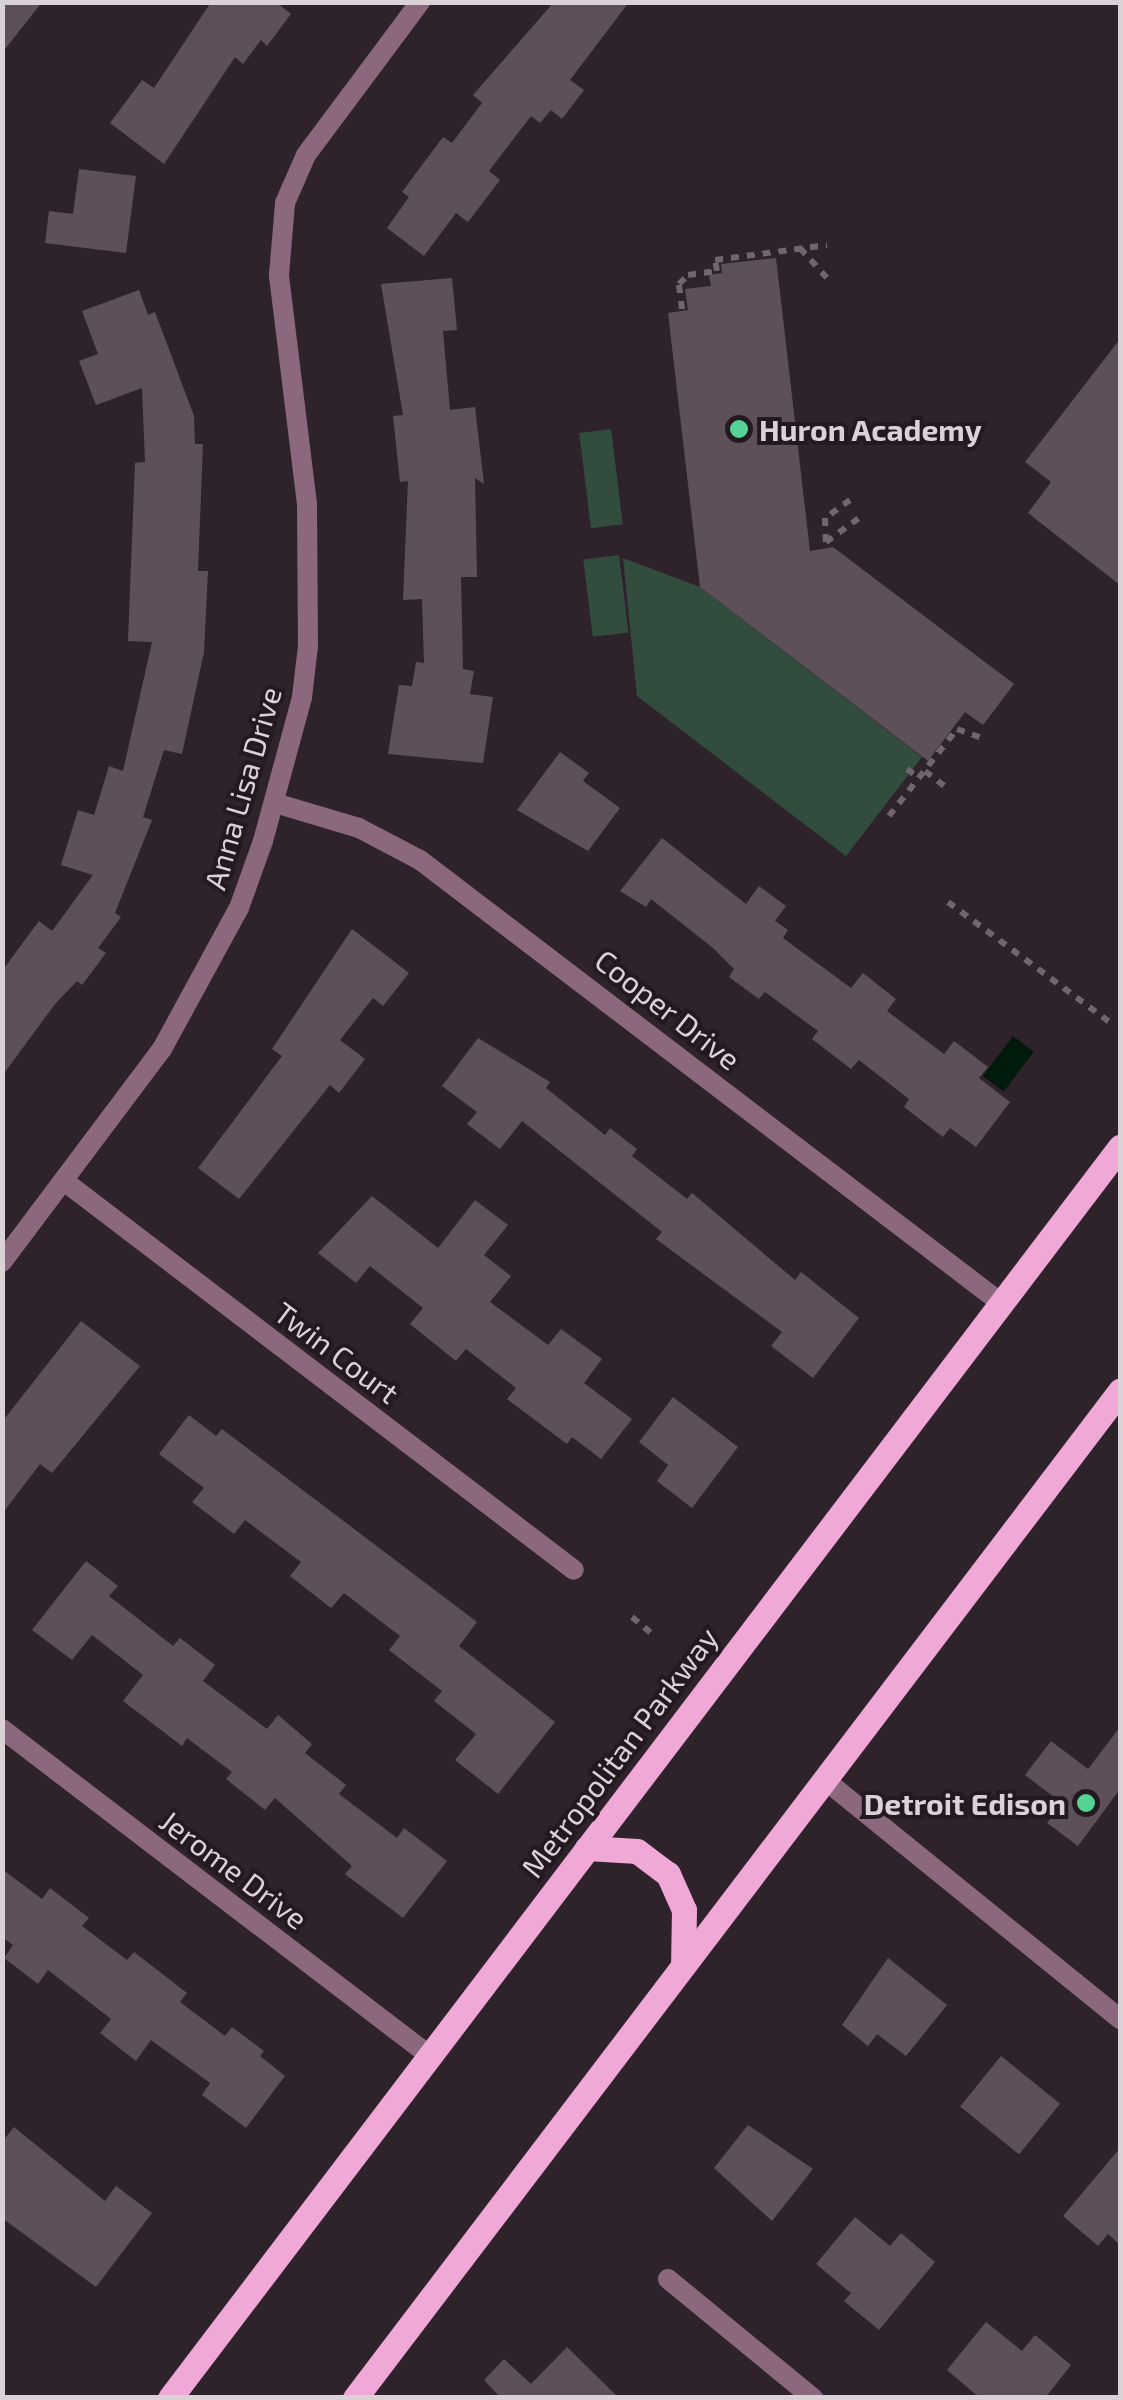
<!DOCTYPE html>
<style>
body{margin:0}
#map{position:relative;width:1123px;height:2400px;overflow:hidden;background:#2f232b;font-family:"Exo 2",sans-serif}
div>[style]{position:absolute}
.green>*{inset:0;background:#324c3d;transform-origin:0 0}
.water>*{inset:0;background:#001a0c;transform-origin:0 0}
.building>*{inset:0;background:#5e5059;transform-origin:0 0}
.path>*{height:6px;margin-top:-3px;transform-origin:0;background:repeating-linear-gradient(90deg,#71666d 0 8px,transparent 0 16px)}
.minor>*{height:20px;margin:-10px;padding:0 10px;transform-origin:10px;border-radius:10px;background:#8b687e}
.primary>*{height:25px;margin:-12.5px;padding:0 12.5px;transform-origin:12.5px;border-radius:12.5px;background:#f0a8d6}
.dots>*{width:28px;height:28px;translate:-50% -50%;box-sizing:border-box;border:5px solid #251921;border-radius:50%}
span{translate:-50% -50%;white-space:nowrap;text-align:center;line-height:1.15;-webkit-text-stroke:8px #251921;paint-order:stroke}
.poi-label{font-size:30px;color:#dad2d7;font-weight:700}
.left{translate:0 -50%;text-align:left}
.right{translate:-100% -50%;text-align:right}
.street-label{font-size:30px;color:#dad2d7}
.frame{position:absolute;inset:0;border:5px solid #dad2d7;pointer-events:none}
</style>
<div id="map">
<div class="green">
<div style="left:611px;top:429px;width:96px;height:32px;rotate:83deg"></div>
<div style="left:619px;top:555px;width:78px;height:36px;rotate:83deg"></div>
<div style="clip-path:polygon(623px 558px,700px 587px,922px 757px,846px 856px,637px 696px)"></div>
</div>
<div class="water">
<div style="left:1013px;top:1036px;width:26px;height:50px;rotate:37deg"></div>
</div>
<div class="building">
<div style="clip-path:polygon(2px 2px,42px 2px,2px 53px)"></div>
<div style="clip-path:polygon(211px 2px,276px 2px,291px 14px,267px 46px,261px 40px,243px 64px,235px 57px,164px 164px,110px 123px,142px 80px,154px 88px)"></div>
<div style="clip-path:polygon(554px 2px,629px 2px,570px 80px,584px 90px,562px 119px,551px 110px,540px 123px,531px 116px,489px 171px,500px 180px,468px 222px,456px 213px,424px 256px,387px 228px,409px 197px,402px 192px,443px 137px,452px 143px,482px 103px,473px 95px)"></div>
<div style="clip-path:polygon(79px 169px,136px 176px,126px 253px,45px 243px,49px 211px,73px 214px)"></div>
<div style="clip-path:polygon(776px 258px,810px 551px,833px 547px,1014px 684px,983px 725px,965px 712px,928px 761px,700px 587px,668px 313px,688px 310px,685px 289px,711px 286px,709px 275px,722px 273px,721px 264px)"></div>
<div style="clip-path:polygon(452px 278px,457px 330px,443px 331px,450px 410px,475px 407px,484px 484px,475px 478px,477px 577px,461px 577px,463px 669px,474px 671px,470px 694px,493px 697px,483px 763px,388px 754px,399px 685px,412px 686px,416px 662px,424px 663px,422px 599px,403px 600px,408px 481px,400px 482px,393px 416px,403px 415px,381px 284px)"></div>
<div style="clip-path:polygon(139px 290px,148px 315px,155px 312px,194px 416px,195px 444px,203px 444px,198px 571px,208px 571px,204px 652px,182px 754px,164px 750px,143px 817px,152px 820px,115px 913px,121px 917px,98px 948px,106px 953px,82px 985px,77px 981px,55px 1004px,2px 1076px,2px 971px,39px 921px,52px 931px,93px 875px,61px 865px,78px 810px,94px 815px,109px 766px,123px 771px,152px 642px,128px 641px,135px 463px,145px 462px,142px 388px,96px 405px,79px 361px,98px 354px,82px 311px)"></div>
<div style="clip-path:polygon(1120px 339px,1120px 585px,1028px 513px,1051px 482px,1025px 462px)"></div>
<div style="clip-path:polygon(560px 752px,589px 773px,583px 781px,620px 808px,588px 851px,517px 810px)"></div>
<div style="clip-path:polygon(662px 838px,746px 904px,759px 886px,786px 906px,775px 921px,788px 930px,783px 938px,851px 988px,863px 973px,896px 999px,887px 1011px,944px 1054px,954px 1041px,988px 1067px,979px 1078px,1010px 1102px,976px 1147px,950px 1128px,943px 1137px,904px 1107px,909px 1099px,859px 1060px,851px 1069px,812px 1039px,818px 1031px,765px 992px,759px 999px,729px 977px,734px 969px,713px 948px,651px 899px,646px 907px,620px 891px)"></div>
<div style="clip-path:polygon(352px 929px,409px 973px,383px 1006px,373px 998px,340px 1040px,365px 1059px,339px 1093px,330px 1085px,239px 1199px,198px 1168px,282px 1056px,272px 1049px)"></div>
<div style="clip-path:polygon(478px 1038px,550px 1082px,546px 1088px,605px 1135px,610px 1128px,637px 1149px,632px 1156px,687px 1199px,692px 1193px,795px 1280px,801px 1272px,859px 1318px,813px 1378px,771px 1346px,782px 1332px,656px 1239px,662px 1232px,522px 1121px,500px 1149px,467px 1124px,477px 1112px,442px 1086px)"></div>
<div style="clip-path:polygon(372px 1196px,438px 1248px,475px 1200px,508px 1225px,484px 1255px,511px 1276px,490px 1302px,548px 1345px,561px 1329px,602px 1359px,584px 1383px,632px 1419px,601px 1459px,572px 1437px,567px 1444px,507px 1399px,516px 1388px,466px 1349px,456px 1361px,410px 1324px,423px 1308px,370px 1266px,356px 1283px,318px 1253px)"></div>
<div style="clip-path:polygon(81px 1321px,140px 1366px,52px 1473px,40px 1464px,2px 1514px,2px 1422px)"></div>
<div style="clip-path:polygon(673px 1397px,738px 1447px,692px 1508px,657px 1481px,668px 1465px,639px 1442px)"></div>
<div style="clip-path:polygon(189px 1415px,216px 1436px,222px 1429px,477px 1622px,459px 1646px,555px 1722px,498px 1794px,455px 1760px,476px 1734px,434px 1701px,442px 1691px,389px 1650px,400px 1636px,344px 1593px,331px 1608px,290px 1576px,301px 1562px,245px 1520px,234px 1534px,192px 1502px,204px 1488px,159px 1454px)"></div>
<div style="clip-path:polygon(86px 1561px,118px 1586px,109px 1596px,173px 1646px,180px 1638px,215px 1665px,203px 1681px,267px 1729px,278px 1715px,312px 1744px,305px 1753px,346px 1785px,339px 1794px,397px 1838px,404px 1828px,447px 1861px,403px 1918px,345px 1874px,352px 1866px,275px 1798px,265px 1810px,226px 1779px,232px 1772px,187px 1738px,182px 1746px,123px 1701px,143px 1675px,92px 1635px,72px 1660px,32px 1630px)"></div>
<div style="clip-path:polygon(1120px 1727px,1120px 1789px,1078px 1846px,1047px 1823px,1062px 1803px,1025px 1775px,1051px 1741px,1088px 1769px)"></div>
<div style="clip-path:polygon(2px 1869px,42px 1899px,50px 1888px,89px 1918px,82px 1926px,127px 1960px,134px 1952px,187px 1993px,180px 2002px,225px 2036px,232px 2027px,264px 2051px,260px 2056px,285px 2076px,246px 2128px,202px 2095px,210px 2083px,151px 2040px,136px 2061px,100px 2033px,111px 2019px,48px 1970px,38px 1984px,4px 1958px,13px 1945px,2px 1937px)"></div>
<div style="clip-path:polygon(888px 1958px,947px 2005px,906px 2056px,877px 2034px,868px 2046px,842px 2025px)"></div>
<div style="left:1001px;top:2056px;width:76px;height:65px;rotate:39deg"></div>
<div style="clip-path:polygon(748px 2125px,813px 2169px,772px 2221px,714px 2168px)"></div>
<div style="clip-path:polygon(14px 2127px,105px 2201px,116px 2186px,152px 2213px,96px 2287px,2px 2218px,2px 2142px)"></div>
<div style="clip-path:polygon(1120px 2148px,1120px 2245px,1108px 2234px,1098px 2246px,1063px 2216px)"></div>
<div style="clip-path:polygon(855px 2217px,890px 2246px,901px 2233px,935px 2262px,879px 2330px,844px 2301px,851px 2293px,816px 2264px)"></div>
<div style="clip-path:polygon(986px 2322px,1022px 2351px,1035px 2335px,1071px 2365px,1045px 2398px,980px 2398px,947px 2370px)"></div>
<div style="clip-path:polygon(567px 2347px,619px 2398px,501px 2398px,484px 2380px,504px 2359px,531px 2384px)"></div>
</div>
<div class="path">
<div style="left:800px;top:248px;width:40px;rotate:48deg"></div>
<div style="left:682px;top:309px;width:25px;rotate:-97deg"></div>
<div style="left:679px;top:284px;width:13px;rotate:-45deg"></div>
<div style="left:688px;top:275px;width:29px;rotate:-8deg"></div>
<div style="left:717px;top:271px;width:11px;rotate:-100deg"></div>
<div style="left:715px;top:260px;width:113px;rotate:-7.6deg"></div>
<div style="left:850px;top:500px;width:31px;rotate:144deg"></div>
<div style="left:825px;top:518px;width:24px;rotate:88deg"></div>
<div style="left:826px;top:542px;width:41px;rotate:-36deg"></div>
<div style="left:907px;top:769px;width:15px;rotate:37deg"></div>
<div style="left:925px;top:771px;width:28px;rotate:38deg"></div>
<div style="left:889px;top:816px;width:110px;rotate:-52deg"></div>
<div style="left:957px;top:729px;width:30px;rotate:20deg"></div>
<div style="left:948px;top:902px;width:208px;rotate:36.6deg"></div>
<div style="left:632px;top:1617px;width:25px;rotate:40deg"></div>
</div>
<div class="minor">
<div style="left:275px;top:803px;width:88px;rotate:16.6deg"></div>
<div style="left:359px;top:828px;width:69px;rotate:27.7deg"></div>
<div style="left:420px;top:860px;width:731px;rotate:37.32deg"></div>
<div style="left:64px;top:1181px;width:641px;rotate:37.33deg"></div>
<div style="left:2px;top:1262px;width:266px;rotate:-53.1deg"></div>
<div style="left:162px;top:1049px;width:161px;rotate:-61.4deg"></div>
<div style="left:239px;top:908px;width:71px;rotate:-70.3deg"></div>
<div style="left:263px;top:841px;width:149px;rotate:-74.8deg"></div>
<div style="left:302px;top:697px;width:51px;rotate:-83.3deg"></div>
<div style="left:308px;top:646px;width:142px;rotate:-90.4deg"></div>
<div style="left:307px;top:504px;width:231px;rotate:-97deg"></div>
<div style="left:279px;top:275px;width:72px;rotate:-85.2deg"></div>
<div style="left:285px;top:203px;width:52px;rotate:-66.4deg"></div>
<div style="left:306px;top:155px;width:191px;rotate:-53.3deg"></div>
<div style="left:2px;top:1729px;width:539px;rotate:37.38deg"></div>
<div style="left:825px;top:1780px;width:380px;rotate:39deg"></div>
<div style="left:668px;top:2279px;width:188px;rotate:39.4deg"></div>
</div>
<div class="primary">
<div style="left:587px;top:1848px;width:50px;rotate:3.4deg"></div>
<div style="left:637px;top:1851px;width:39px;rotate:37deg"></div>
<div style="left:668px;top:1874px;width:39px;rotate:66deg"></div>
<div style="left:684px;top:1910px;width:55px;rotate:91deg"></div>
<div style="left:170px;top:2398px;width:1571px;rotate:-52.79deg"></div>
<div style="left:355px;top:2398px;width:1265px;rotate:-52.78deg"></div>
</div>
<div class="dots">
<div style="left:739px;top:429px;background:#54d395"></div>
<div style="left:1086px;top:1803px;background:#54d395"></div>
</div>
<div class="poi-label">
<span class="left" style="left:759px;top:429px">Huron Academy</span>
<span class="right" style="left:1066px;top:1803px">Detroit Edison</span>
</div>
<div class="street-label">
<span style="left:242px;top:788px;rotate:-74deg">Anna Lisa Drive</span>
<span style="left:668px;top:1009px;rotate:38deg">Cooper Drive</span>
<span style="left:337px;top:1352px;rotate:37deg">Twin Court</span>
<span style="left:619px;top:1752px;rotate:-53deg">Metropolitan Parkway</span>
<span style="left:234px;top:1869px;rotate:37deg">Jerome Drive</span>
</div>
<div class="frame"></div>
</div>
